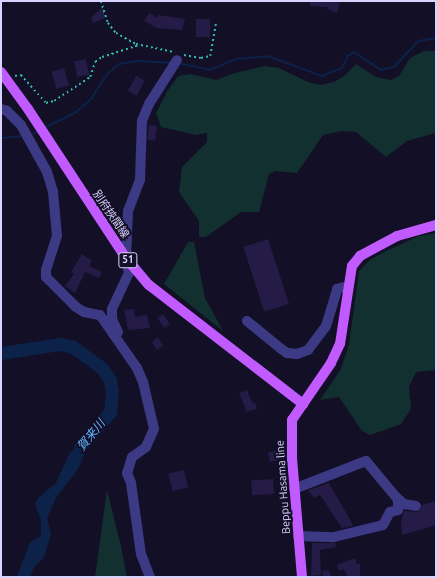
<!DOCTYPE html>
<meta charset="utf-8">
<style>
body{margin:0}
#map{position:relative;width:437px;height:578px;overflow:hidden;background:#130f26;font-family:Ubuntu,"Noto Sans JP",sans-serif}
div>[style]{position:absolute}
.green>*{inset:0;background:#12302f}
.water>*{inset:0;background:#0c2248}
.stream>*{height:2px;margin:-1px;padding:0 1px;transform-origin:1px;border-radius:1px;background:#0c2248}
.river>*{height:13px;margin:-6.5px;padding:0 6.5px;transform-origin:6.5px;border-radius:6.5px;background:#0c2248}
.building>*{inset:0;background:#241b47;transform-origin:0 0}
.path>*{height:1.5px;margin-top:-0.75px;transform-origin:0;background:repeating-linear-gradient(90deg,#2fb8b0 0 2px,transparent 0 5px)}
.minor>*{height:10px;margin:-5px;padding:0 5px;transform-origin:5px;border-radius:5px;background:#3d3a85}
.major>*{height:10px;margin:-5px;padding:0 5px;transform-origin:5px;border-radius:5px;background:#c25bff}
span{translate:-50% -50%;white-space:nowrap;text-align:center;line-height:1.15;-webkit-text-stroke:4px #130f26;paint-order:stroke}
.shield-label span{padding:1px 3px;background:#130f26;border:1px solid;border-radius:3px;-webkit-text-stroke-width:0}
.shield-label{font-size:10px;color:#d9d4ff;font-weight:700}
.street-label{font-size:11px;color:#d9d4ff}
.water-label{font-size:12px;color:#62b6ff;font-style:italic}
.frame{position:absolute;inset:0;border:2px solid #d9d4ff;pointer-events:none}
</style>
<div id="map">
<div class="green">
<div style="clip-path:polygon(424px 51px,436px 51px,436px 133px,407px 141px,386px 157px,356px 132px,342px 131px,323px 135px,297px 173px,275px 171px,269px 174px,259px 212px,241px 212px,206px 237px,199px 237px,199px 221px,179px 192px,182px 167px,207px 142px,207px 133px,196px 135px,161px 127px,156px 113px,168px 90px,178px 76px,190px 74px,216px 80px,235px 73px,265px 66px,279px 68px,308px 82px,321px 85px,334px 82px,344px 76px,356px 64px,376px 77px,391px 80px,399px 76px,410px 58px)"></div>
<div style="clip-path:polygon(436px 233px,436px 370px,416px 372px,409px 387px,411px 409px,401px 424px,370px 435px,362px 431px,339px 397px,320px 400px,341px 369px,349px 344px,359px 271px,370px 260px,384px 252px,419px 236px)"></div>
<div style="clip-path:polygon(188px 242px,194px 242px,205px 298px,223px 331px,164px 284px)"></div>
<div style="clip-path:polygon(107px 490px,121px 546px,127px 577px,95px 577px)"></div>
</div>
<div class="water">
<div style="clip-path:polygon(88px 432px,97px 440px,88px 446px,78px 469px,56px 498px,47px 519px,51px 534px,44px 557px,33px 569px,30px 577px,17px 577px,30px 542px,41px 536px,41px 521px,35px 504px,38px 498px,56px 483px,69px 454px)"></div>
</div>
<div class="stream">
<div style="left:178px;top:63px;width:33px;rotate:12deg"></div>
<div style="left:210px;top:70px;width:28px;rotate:-23deg"></div>
<div style="left:236px;top:59px;width:32px;rotate:-5deg"></div>
<div style="left:268px;top:56px;width:58px;rotate:20.3deg"></div>
<div style="left:322px;top:76px;width:22px;rotate:-22deg"></div>
<div style="left:342px;top:68px;width:13px;rotate:-63deg"></div>
<div style="left:348px;top:56px;width:7px;rotate:-34deg"></div>
<div style="left:354px;top:52px;width:32px;rotate:34deg"></div>
<div style="left:381px;top:70px;width:13px;rotate:-13deg"></div>
<div style="left:394px;top:67px;width:35px;rotate:-47deg"></div>
<div style="left:418px;top:41px;width:18px;rotate:-9deg"></div>
<div style="left:44px;top:128px;width:34px;rotate:-26deg"></div>
<div style="left:75px;top:113px;width:21px;rotate:-41deg"></div>
<div style="left:91px;top:99px;width:31px;rotate:-57deg"></div>
<div style="left:108px;top:73px;width:14px;rotate:-39deg"></div>
<div style="left:119px;top:64px;width:19px;rotate:-9deg"></div>
<div style="left:138px;top:61px;width:33px;rotate:3deg"></div>
<div style="left:30px;top:135px;width:10px;rotate:-24deg"></div>
<div style="left:1px;top:138px;width:23px;rotate:-5deg"></div>
</div>
<div class="river">
<div style="left:1px;top:353px;width:60px;rotate:-8.7deg"></div>
<div style="left:60px;top:344px;width:13px;rotate:13deg"></div>
<div style="left:73px;top:347px;width:37px;rotate:36deg"></div>
<div style="left:103px;top:369px;width:13px;rotate:58deg"></div>
<div style="left:110px;top:380px;width:11px;rotate:80deg"></div>
<div style="left:112px;top:391px;width:21px;rotate:95deg"></div>
<div style="left:110px;top:412px;width:46px;rotate:130.6deg"></div>
</div>
<div class="building">
<div style="clip-path:polygon(310px 1px,329px 1px,340px 3px,337px 13px,327px 9px,328px 7px,310px 6px)"></div>
<div style="clip-path:polygon(102px 8px,106px 18px,93px 23px,91px 17px)"></div>
<div style="clip-path:polygon(149px 13px,158px 18px,158px 15px,185px 19px,182px 30px,157px 28px,144px 21px)"></div>
<div style="left:196px;top:19px;width:14px;height:18px"></div>
<div style="left:86px;top:59px;width:16px;height:12px;rotate:79deg"></div>
<div style="left:64px;top:68px;width:18px;height:13px;rotate:74deg"></div>
<div style="left:136px;top:76px;width:10px;height:17px;rotate:29deg"></div>
<div style="left:149px;top:125px;width:8px;height:15px;rotate:7deg"></div>
<div style="left:268px;top:239px;width:68px;height:26px;rotate:72deg"></div>
<div style="clip-path:polygon(82px 254px,92px 261px,89px 266px,102px 272px,99px 278px,85px 272px,75px 293px,65px 286px,74px 274px,71px 272px)"></div>
<div style="clip-path:polygon(134px 309px,135px 317px,147px 315px,150px 328px,128px 330px,124px 310px)"></div>
<div style="left:163px;top:314px;width:12px;height:7px;rotate:55deg"></div>
<div style="clip-path:polygon(158px 337px,163px 346px,157px 350px,152px 342px)"></div>
<div style="clip-path:polygon(247px 390px,253px 404px,255px 402px,257px 409px,244px 412px,246px 410px,239px 393px)"></div>
<div style="clip-path:polygon(278px 451px,279px 460px,270px 462px,268px 452px)"></div>
<div style="left:184px;top:470px;width:18px;height:16px;rotate:77deg"></div>
<div style="left:273px;top:479px;width:15px;height:22px;rotate:86deg"></div>
<div style="clip-path:polygon(329px 483px,353px 525px,352px 526px,342px 528px,320px 495px,314px 498px,308px 490px)"></div>
<div style="clip-path:polygon(436px 501px,436px 525px,402px 535px,401px 522px,404px 511px,418px 512px,422px 505px)"></div>
<div style="clip-path:polygon(312px 543px,335px 543px,336px 547px,320px 550px,321px 575px,311px 576px)"></div>
<div style="clip-path:polygon(355px 558px,357px 564px,360px 564px,360px 577px,348px 577px,344px 569px,339px 571px,337px 565px)"></div>
<div style="clip-path:polygon(329px 570px,331px 577px,323px 577px,322px 571px)"></div>
</div>
<div class="path">
<div style="left:101px;top:1px;width:23px;rotate:72deg"></div>
<div style="left:108px;top:23px;width:13px;rotate:51deg"></div>
<div style="left:116px;top:33px;width:23px;rotate:29deg"></div>
<div style="left:136px;top:44px;width:40px;rotate:12deg"></div>
<div style="left:184px;top:55px;width:17px;rotate:10deg"></div>
<div style="left:201px;top:58px;width:9px;rotate:-13deg"></div>
<div style="left:210px;top:56px;width:34px;rotate:-80deg"></div>
<div style="left:15px;top:76px;width:6px;rotate:-9deg"></div>
<div style="left:21px;top:75px;width:38px;rotate:48deg"></div>
<div style="left:46px;top:103px;width:8px;rotate:-14deg"></div>
<div style="left:54px;top:101px;width:43px;rotate:-33.7deg"></div>
<div style="left:90px;top:77px;width:16px;rotate:-72deg"></div>
<div style="left:95px;top:62px;width:9px;rotate:-36deg"></div>
<div style="left:102px;top:57px;width:38px;rotate:-18deg"></div>
</div>
<div class="minor">
<div style="left:1px;top:109px;width:6px;rotate:18deg"></div>
<div style="left:7px;top:111px;width:20px;rotate:45deg"></div>
<div style="left:21px;top:125px;width:54px;rotate:61deg"></div>
<div style="left:47px;top:172px;width:21px;rotate:73deg"></div>
<div style="left:53px;top:192px;width:44px;rotate:84.8deg"></div>
<div style="left:57px;top:236px;width:36px;rotate:108deg"></div>
<div style="left:46px;top:270px;width:7px;rotate:90deg"></div>
<div style="left:46px;top:277px;width:42px;rotate:45deg"></div>
<div style="left:76px;top:307px;width:9px;rotate:32deg"></div>
<div style="left:84px;top:312px;width:16px;rotate:11deg"></div>
<div style="left:100px;top:315px;width:65px;rotate:55.1deg"></div>
<div style="left:137px;top:368px;width:15px;rotate:67deg"></div>
<div style="left:143px;top:382px;width:48px;rotate:76.8deg"></div>
<div style="left:154px;top:429px;width:20px;rotate:114deg"></div>
<div style="left:146px;top:447px;width:17px;rotate:144deg"></div>
<div style="left:132px;top:457px;width:17px;rotate:107deg"></div>
<div style="left:127px;top:473px;width:11px;rotate:68deg"></div>
<div style="left:131px;top:483px;width:72px;rotate:82deg"></div>
<div style="left:141px;top:554px;width:25px;rotate:69deg"></div>
<div style="left:247px;top:321px;width:43px;rotate:39.3deg"></div>
<div style="left:280px;top:348px;width:9px;rotate:36deg"></div>
<div style="left:287px;top:353px;width:10px;rotate:6deg"></div>
<div style="left:297px;top:354px;width:12px;rotate:-20deg"></div>
<div style="left:308px;top:350px;width:30px;rotate:-53deg"></div>
<div style="left:326px;top:326px;width:39px;rotate:-73deg"></div>
<div style="left:337px;top:289px;width:11px;rotate:-15deg"></div>
<div style="left:118px;top:332px;width:14px;rotate:-115deg"></div>
<div style="left:112px;top:319px;width:10px;rotate:-90deg"></div>
<div style="left:112px;top:309px;width:40px;rotate:-65deg"></div>
<div style="left:129px;top:273px;width:15px;rotate:-101deg"></div>
<div style="left:126px;top:258px;width:47px;rotate:-87.6deg"></div>
<div style="left:128px;top:211px;width:33px;rotate:-69deg"></div>
<div style="left:140px;top:180px;width:59px;rotate:-88.1deg"></div>
<div style="left:142px;top:121px;width:18px;rotate:-68deg"></div>
<div style="left:149px;top:104px;width:52px;rotate:-57.5deg"></div>
<div style="left:294px;top:489px;width:77px;rotate:-21.3deg"></div>
<div style="left:366px;top:461px;width:47px;rotate:50.2deg"></div>
<div style="left:396px;top:497px;width:11px;rotate:41deg"></div>
<div style="left:404px;top:504px;width:12px;rotate:9deg"></div>
<div style="left:298px;top:536px;width:36px;rotate:2deg"></div>
<div style="left:334px;top:537px;width:50px;rotate:-13.8deg"></div>
<div style="left:383px;top:525px;width:15px;rotate:-62deg"></div>
<div style="left:390px;top:512px;width:8px;rotate:-14deg"></div>
<div style="left:398px;top:510px;width:11px;rotate:-90deg"></div>
</div>
<div class="major">
<div style="left:1px;top:72px;width:46px;rotate:53.9deg"></div>
<div style="left:28px;top:109px;width:178px;rotate:56.7deg"></div>
<div style="left:126px;top:258px;width:35px;rotate:50deg"></div>
<div style="left:149px;top:285px;width:195px;rotate:37.7deg"></div>
<div style="left:302px;top:577px;width:118px;rotate:-94.8deg"></div>
<div style="left:292px;top:459px;width:39px;rotate:-90deg"></div>
<div style="left:292px;top:420px;width:69px;rotate:-55.6deg"></div>
<div style="left:331px;top:363px;width:21px;rotate:-65deg"></div>
<div style="left:340px;top:344px;width:79px;rotate:-81.3deg"></div>
<div style="left:352px;top:266px;width:13px;rotate:-51deg"></div>
<div style="left:360px;top:256px;width:42px;rotate:-28.4deg"></div>
<div style="left:397px;top:236px;width:41px;rotate:-15.8deg"></div>
</div>
<div class="shield-label">
<span style="left:128px;top:260px">51</span>
</div>
<div class="street-label">
<span style="left:111px;top:214px;rotate:56deg">別府挾間線</span>
<span style="left:283px;top:487px;rotate:-94deg">Beppu Hasama line</span>
</div>
<div class="water-label">
<span style="left:91px;top:435px;rotate:-51deg">賀来川</span>
</div>
<div class="frame"></div>
</div>
